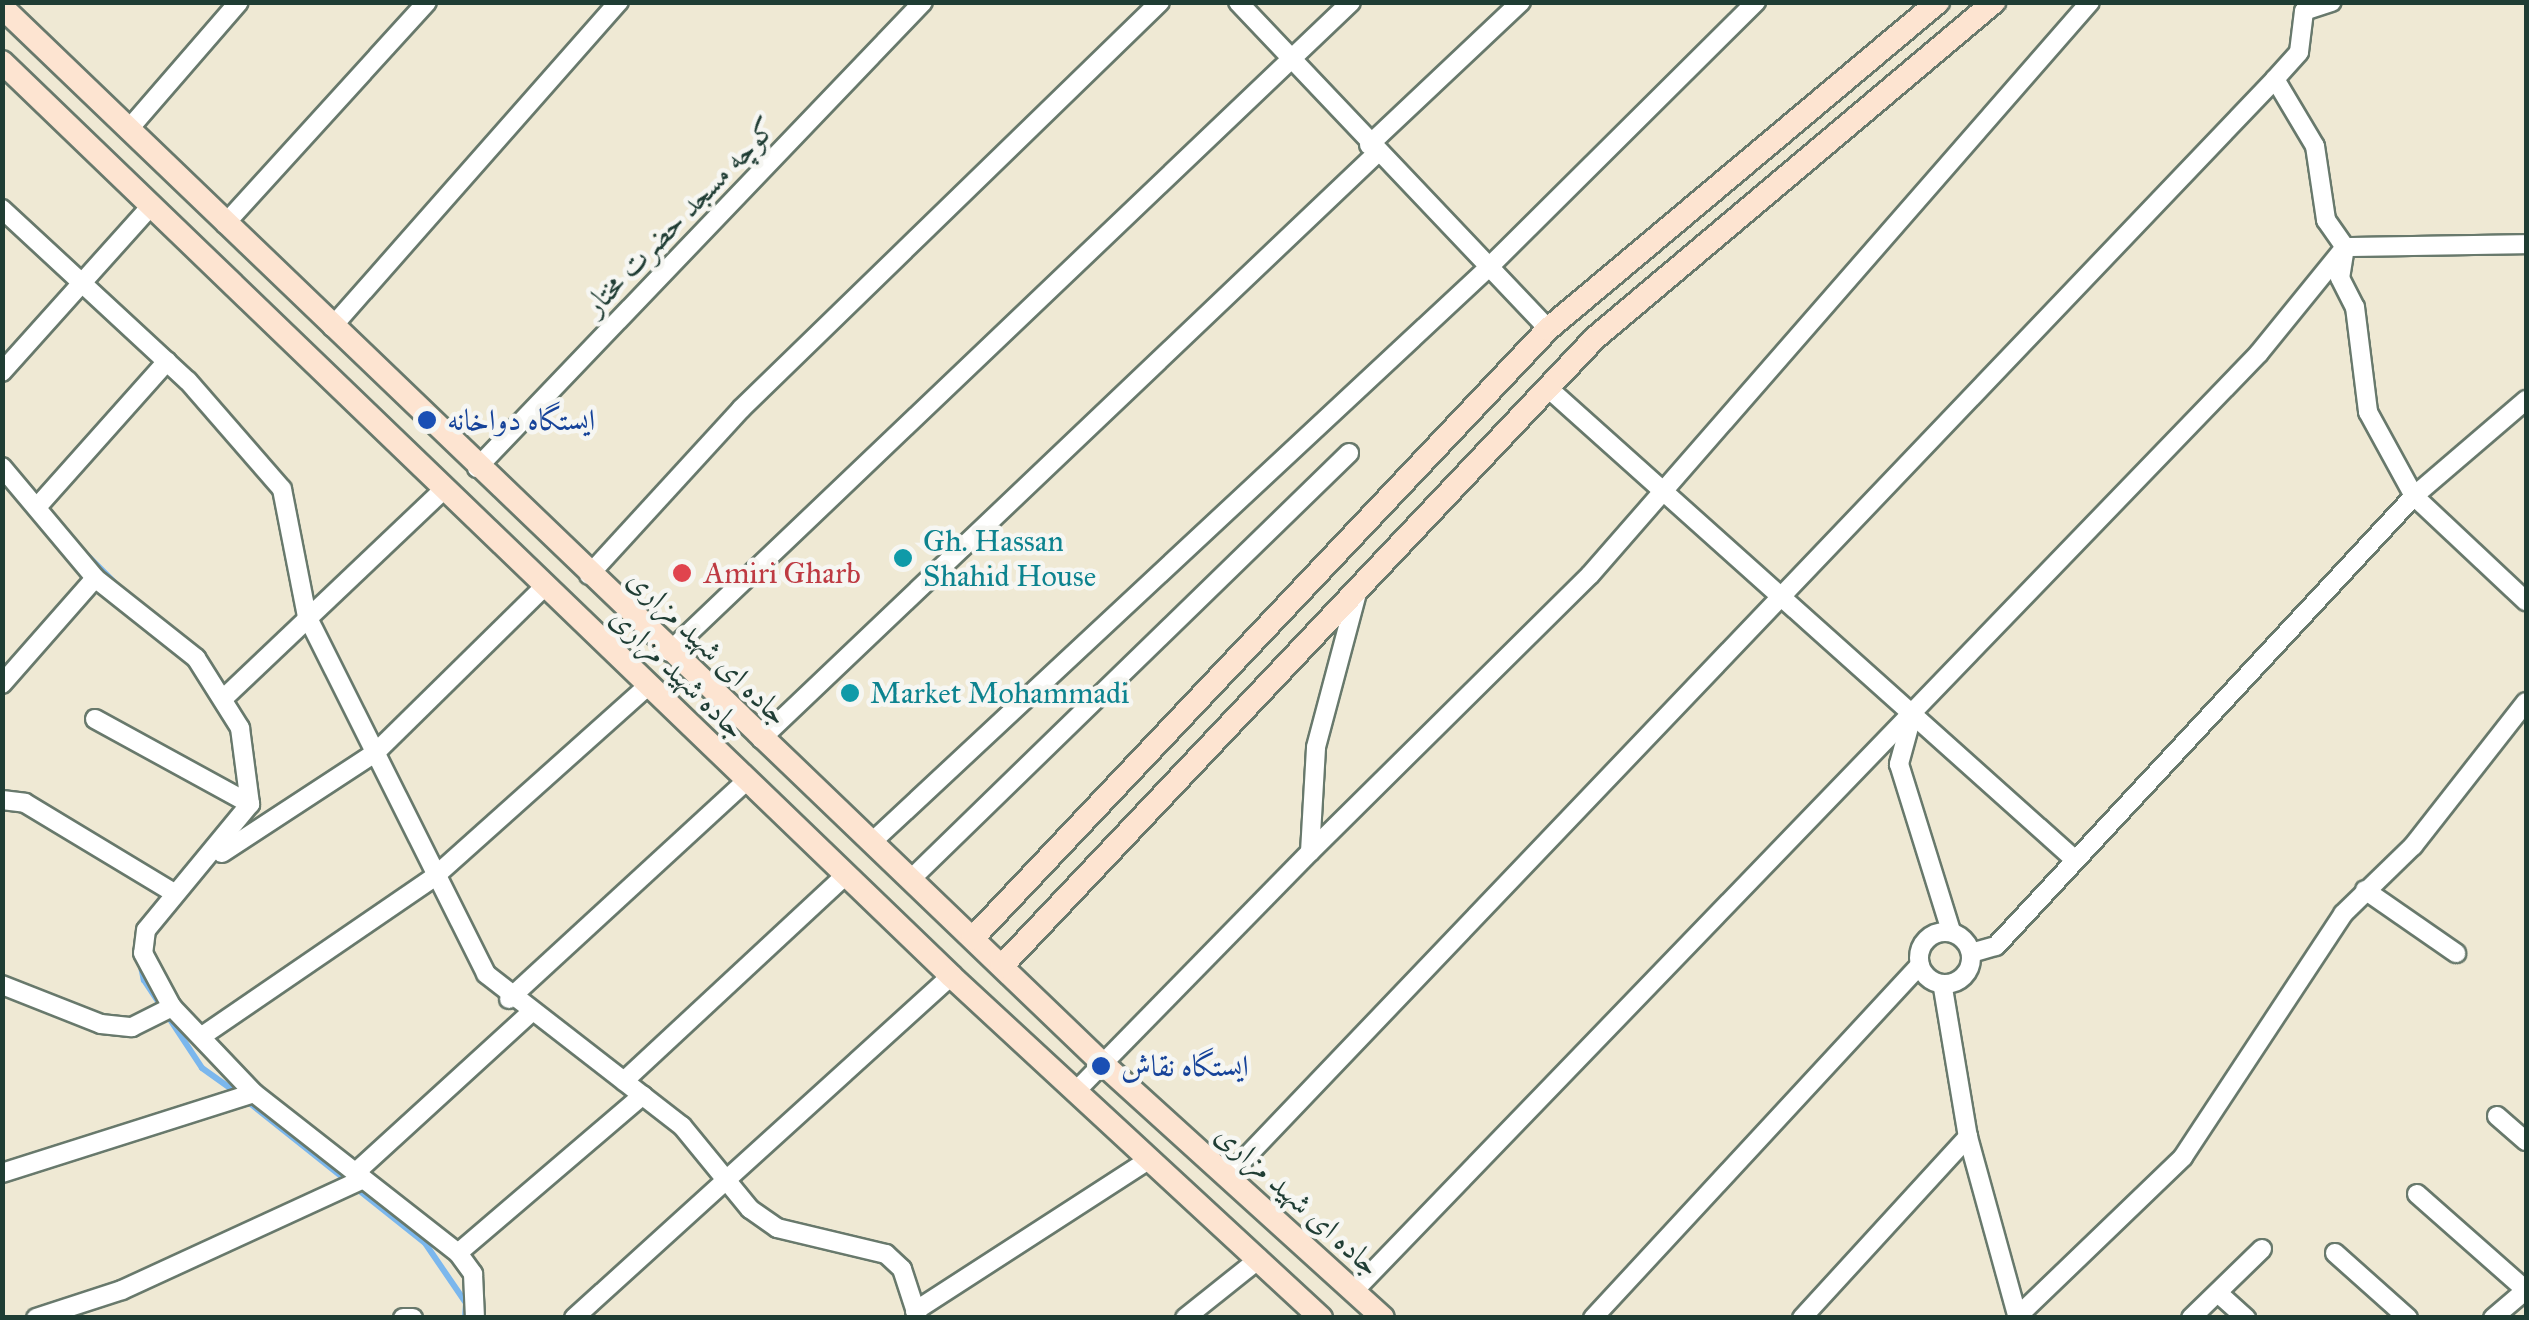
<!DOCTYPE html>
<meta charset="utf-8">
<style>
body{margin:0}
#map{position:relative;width:2529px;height:1320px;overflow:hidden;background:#efe9d4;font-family:"IM FELL Great Primer",Amiri,serif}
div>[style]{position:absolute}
.stream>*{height:6px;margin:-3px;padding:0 3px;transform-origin:3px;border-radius:3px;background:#7bb7ed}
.roads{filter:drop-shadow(2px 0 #68796c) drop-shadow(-2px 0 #68796c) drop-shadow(0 2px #68796c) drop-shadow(0 -2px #68796c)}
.street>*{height:18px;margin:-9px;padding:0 9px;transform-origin:9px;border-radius:9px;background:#fff}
.street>.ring{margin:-9px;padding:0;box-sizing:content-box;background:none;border:18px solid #fff;border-radius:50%}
.secondary>*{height:22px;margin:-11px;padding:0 11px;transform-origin:11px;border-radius:11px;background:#fde4d1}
.dots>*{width:28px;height:28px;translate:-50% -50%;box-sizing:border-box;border:5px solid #f6f6f2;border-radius:50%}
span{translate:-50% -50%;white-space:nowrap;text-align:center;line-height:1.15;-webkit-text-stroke:9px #f6f6f2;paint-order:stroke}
.street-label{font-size:30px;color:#1f3d34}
.transit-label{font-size:30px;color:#164399}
.left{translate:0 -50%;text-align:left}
.culture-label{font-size:30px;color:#0d838f}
.health-label{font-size:30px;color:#be3a42}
.frame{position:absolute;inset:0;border:5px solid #1f3d34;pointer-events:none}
</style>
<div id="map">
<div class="stream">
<div style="left:85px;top:553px;width:42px;rotate:45deg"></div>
<div style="left:137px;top:948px;width:33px;rotate:78deg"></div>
<div style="left:144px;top:980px;width:105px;rotate:56.6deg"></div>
<div style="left:202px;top:1068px;width:43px;rotate:35.5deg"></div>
<div style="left:247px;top:1101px;width:228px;rotate:38.6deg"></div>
<div style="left:425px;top:1243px;width:73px;rotate:55.7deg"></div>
<div style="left:466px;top:1303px;width:15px;rotate:94deg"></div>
</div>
<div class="roads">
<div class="street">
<div style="left:1238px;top:2px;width:451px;rotate:46.5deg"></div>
<div style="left:2275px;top:79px;width:78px;rotate:59.2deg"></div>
<div style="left:2315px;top:146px;width:75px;rotate:81.5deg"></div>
<div style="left:2326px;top:220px;width:33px;rotate:55deg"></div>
<div style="left:2345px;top:247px;width:31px;rotate:99deg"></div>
<div style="left:2340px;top:278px;width:33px;rotate:63deg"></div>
<div style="left:2355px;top:307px;width:106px;rotate:82.9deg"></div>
<div style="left:2368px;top:412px;width:96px;rotate:61.3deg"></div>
<div style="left:2414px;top:496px;width:154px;rotate:43.2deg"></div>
<div style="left:128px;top:130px;width:169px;rotate:-49.1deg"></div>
<div style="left:1369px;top:145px;width:209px;rotate:-43.3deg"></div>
<div style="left:2px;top:209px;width:253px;rotate:42.8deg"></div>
<div style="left:188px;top:381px;width:143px;rotate:49deg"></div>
<div style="left:282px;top:489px;width:129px;rotate:78.9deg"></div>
<div style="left:307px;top:616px;width:400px;rotate:63.4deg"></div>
<div style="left:486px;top:974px;width:248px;rotate:37.8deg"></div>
<div style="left:682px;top:1126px;width:107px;rotate:50.7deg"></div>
<div style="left:750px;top:1209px;width:33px;rotate:35deg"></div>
<div style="left:777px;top:1228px;width:112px;rotate:13.4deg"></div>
<div style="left:886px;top:1254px;width:22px;rotate:43deg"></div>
<div style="left:902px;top:1269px;width:52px;rotate:71.9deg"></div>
<div style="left:225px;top:224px;width:300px;rotate:-47.7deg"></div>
<div style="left:2345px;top:247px;width:181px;rotate:-0.9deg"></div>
<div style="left:332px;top:327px;width:434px;rotate:-48.6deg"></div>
<div style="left:2px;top:372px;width:223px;rotate:-48.1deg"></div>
<div style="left:1548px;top:388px;width:705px;rotate:41.84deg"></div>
<div style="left:2px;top:467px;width:145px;rotate:50deg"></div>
<div style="left:95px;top:578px;width:129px;rotate:38.4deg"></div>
<div style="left:196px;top:658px;width:83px;rotate:57.8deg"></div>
<div style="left:240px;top:728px;width:77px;rotate:82.5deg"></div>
<div style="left:250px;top:804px;width:163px;rotate:129.5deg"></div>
<div style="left:146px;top:930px;width:23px;rotate:97deg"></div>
<div style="left:143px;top:953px;width:61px;rotate:61.8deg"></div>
<div style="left:172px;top:1007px;width:119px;rotate:46.4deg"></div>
<div style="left:254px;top:1093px;width:259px;rotate:38.1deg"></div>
<div style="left:458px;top:1253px;width:26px;rotate:54deg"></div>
<div style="left:473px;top:1274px;width:44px;rotate:87.4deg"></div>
<div style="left:477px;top:468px;width:645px;rotate:-46.26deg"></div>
<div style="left:38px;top:506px;width:194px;rotate:-48.3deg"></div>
<div style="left:589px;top:575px;width:225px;rotate:-47.5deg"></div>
<div style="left:741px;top:409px;width:584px;rotate:-44.17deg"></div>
<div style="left:669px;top:652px;width:942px;rotate:-43.62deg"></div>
<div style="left:2px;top:684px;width:141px;rotate:-48.7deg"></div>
<div style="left:225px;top:697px;width:301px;rotate:-43.5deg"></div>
<div style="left:95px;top:719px;width:177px;rotate:28.7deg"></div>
<div style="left:1911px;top:720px;width:46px;rotate:105.3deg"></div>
<div style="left:1899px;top:764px;width:175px;rotate:72.7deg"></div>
<div style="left:761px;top:739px;width:850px;rotate:-43.57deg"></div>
<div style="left:2px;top:800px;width:23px;rotate:7deg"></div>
<div style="left:25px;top:803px;width:174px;rotate:31.1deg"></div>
<div style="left:872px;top:842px;width:842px;rotate:-42.98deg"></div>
<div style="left:1488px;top:268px;width:378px;rotate:-44.8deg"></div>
<div style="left:1310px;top:852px;width:394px;rotate:-44.7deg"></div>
<div style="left:1590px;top:575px;width:760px;rotate:-48.89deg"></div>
<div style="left:222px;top:853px;width:183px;rotate:-33.2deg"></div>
<div style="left:375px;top:753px;width:237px;rotate:-44.5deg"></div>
<div style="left:911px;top:879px;width:611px;rotate:-44.2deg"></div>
<div style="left:2365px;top:890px;width:111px;rotate:34.7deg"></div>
<div class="ring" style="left:1919px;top:932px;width:34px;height:34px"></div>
<div style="left:1971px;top:953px;width:26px;rotate:-16deg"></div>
<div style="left:1996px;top:946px;width:614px;rotate:-47.11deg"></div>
<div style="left:2414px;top:496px;width:148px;rotate:-40.6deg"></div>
<div style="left:2px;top:985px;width:106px;rotate:21.5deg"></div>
<div style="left:101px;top:1024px;width:31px;rotate:6deg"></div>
<div style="left:132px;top:1027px;width:45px;rotate:-26.6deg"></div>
<div style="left:1943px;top:988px;width:151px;rotate:80.5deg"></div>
<div style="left:1968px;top:1137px;width:188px;rotate:74.6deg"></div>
<div style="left:509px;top:999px;width:323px;rotate:-42.6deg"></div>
<div style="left:205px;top:1034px;width:276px;rotate:-34.4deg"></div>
<div style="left:433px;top:878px;width:288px;rotate:-41.8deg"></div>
<div style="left:624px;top:1081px;width:303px;rotate:-42.9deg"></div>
<div style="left:1075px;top:1092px;width:336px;rotate:-45.6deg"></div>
<div style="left:1310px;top:852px;width:105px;rotate:-86.7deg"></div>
<div style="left:1316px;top:747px;width:159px;rotate:-75.1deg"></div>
<div style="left:2497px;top:1116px;width:38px;rotate:41deg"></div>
<div style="left:2px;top:1173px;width:264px;rotate:-17.6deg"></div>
<div style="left:355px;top:1173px;width:236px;rotate:-42.4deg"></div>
<div style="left:1227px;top:1177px;width:1518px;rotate:-46.33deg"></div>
<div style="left:2275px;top:79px;width:36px;rotate:-48deg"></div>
<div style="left:2299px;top:52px;width:41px;rotate:-83deg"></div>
<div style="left:2304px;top:11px;width:29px;rotate:-18deg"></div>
<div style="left:2417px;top:1194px;width:145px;rotate:41.4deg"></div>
<div style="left:458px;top:1253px;width:243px;rotate:-40.5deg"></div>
<div style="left:2335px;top:1253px;width:98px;rotate:41.7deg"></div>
<div style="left:1353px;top:1292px;width:1305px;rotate:-46.02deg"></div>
<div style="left:2259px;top:353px;width:136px;rotate:-50.9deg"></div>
<div style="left:2218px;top:1293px;width:38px;rotate:42deg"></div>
<div style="left:915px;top:1311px;width:278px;rotate:-32.9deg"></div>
<div style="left:2018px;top:1316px;width:229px;rotate:-43.9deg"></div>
<div style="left:2183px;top:1157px;width:291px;rotate:-56.6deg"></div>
<div style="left:2343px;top:914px;width:98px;rotate:-44.2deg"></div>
<div style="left:2413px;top:846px;width:183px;rotate:-51.9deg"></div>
<div style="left:36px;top:1318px;width:90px;rotate:-18deg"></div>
<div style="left:122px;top:1290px;width:265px;rotate:-24.7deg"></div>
<div style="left:403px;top:1318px;width:10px"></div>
<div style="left:574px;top:1318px;width:509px;rotate:-42.21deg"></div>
<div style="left:1185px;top:1318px;width:95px;rotate:-38.6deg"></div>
<div style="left:1593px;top:1318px;width:481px;rotate:-47.2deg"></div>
<div style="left:1802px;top:1318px;width:246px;rotate:-47.5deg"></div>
<div style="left:2191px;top:1318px;width:99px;rotate:-44.2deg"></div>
<div style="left:2493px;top:1318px;width:43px;rotate:-40.3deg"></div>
</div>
<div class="secondary">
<div style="left:2px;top:7px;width:1525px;rotate:43.83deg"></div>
<div style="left:1102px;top:1063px;width:379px;rotate:42.2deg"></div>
<div style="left:2px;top:62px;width:1318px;rotate:43.92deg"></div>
<div style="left:951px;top:976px;width:504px;rotate:42.75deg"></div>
<div style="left:973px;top:938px;width:838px;rotate:-46.64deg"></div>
<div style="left:1548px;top:329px;width:509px;rotate:-39.98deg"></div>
<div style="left:1002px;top:966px;width:864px;rotate:-46.64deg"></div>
<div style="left:1595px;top:338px;width:522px;rotate:-40.1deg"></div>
</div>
</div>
<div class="dots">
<div style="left:427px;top:420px;background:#1a4fb4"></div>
<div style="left:903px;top:558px;background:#0f9aa8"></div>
<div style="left:682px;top:573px;background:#e0444e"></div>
<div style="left:850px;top:693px;background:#0f9aa8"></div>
<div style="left:1101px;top:1066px;background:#1a4fb4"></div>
</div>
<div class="street-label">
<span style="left:680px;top:216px;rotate:-46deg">کوچه مسجد حضرت مختار</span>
<span style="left:708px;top:647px;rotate:44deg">جاده ای شهید مزاری</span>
<span style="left:678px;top:673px;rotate:44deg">جاده شهید مزاری</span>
<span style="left:1298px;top:1200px;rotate:42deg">جاده ای شهید مزاری</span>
</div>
<div class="transit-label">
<span class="left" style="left:447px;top:420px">ایستگاه دواخانه</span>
<span class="left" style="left:1121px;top:1066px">ایستگاه نقاش</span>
</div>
<div class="culture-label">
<span class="left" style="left:923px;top:558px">Gh. Hassan<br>Shahid House</span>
<span class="left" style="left:870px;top:693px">Market Mohammadi</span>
</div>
<div class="health-label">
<span class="left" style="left:704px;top:573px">Amiri Gharb</span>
</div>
<div class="frame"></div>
</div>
